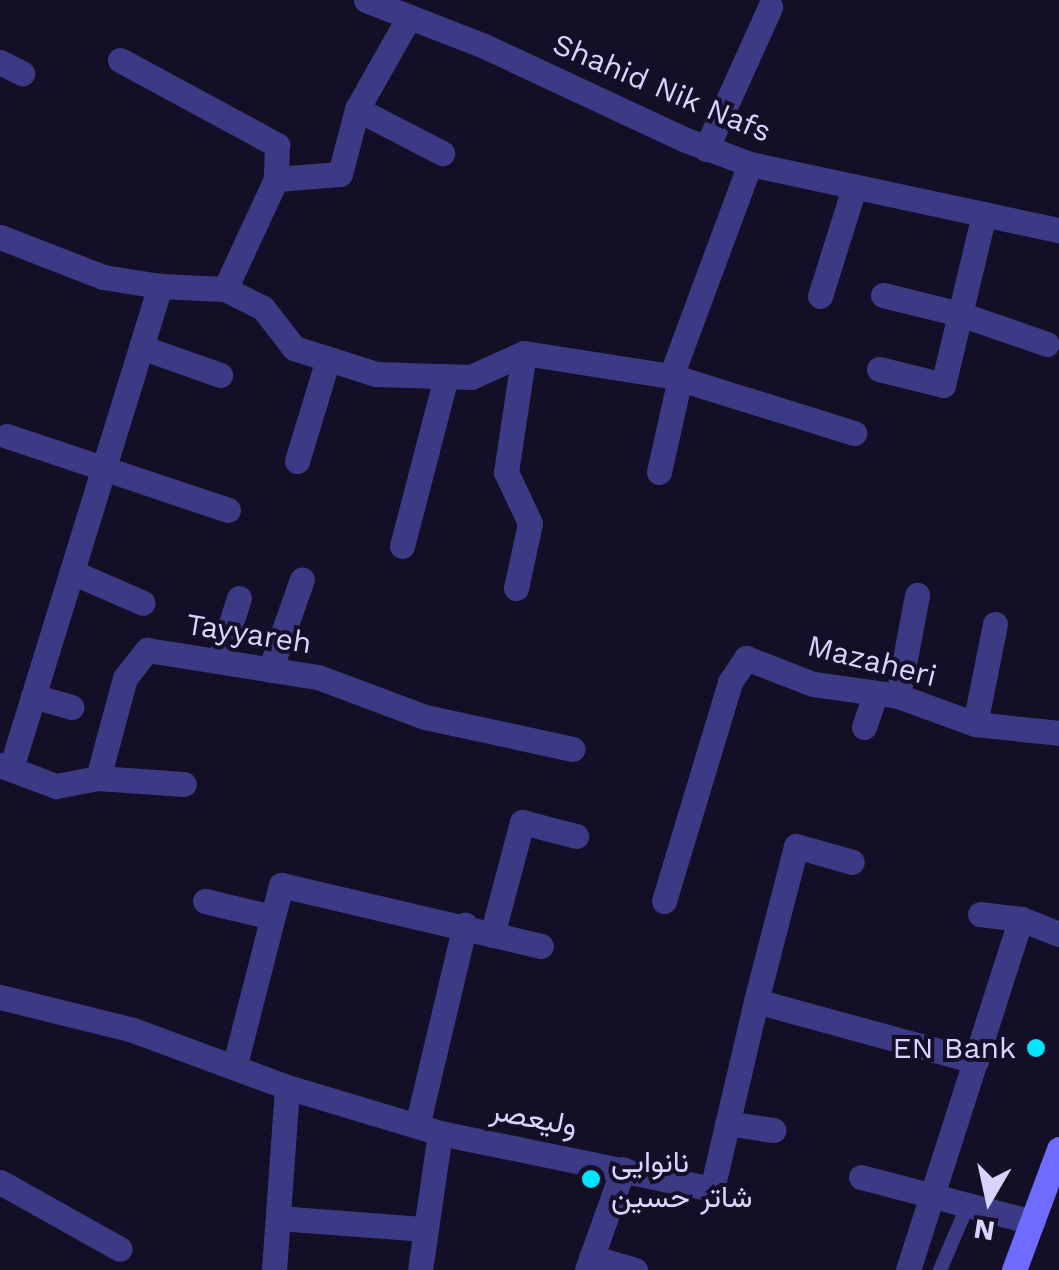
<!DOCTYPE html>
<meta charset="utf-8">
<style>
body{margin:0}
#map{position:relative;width:1059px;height:1270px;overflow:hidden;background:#130f26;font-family:"Work Sans",Vazirmatn,sans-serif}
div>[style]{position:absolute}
.lane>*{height:14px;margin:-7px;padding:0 7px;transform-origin:7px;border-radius:7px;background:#3d3a85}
.street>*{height:25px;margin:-12.5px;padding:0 12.5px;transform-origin:12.5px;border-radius:12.5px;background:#3d3a85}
.secondary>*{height:25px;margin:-12.5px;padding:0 12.5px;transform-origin:12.5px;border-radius:12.5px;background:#6f6bff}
.dots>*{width:28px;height:28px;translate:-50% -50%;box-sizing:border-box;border:5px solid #130f26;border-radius:50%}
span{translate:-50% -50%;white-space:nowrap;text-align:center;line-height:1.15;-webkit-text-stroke:8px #130f26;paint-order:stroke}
.street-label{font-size:30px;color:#d9d4ff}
.poi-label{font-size:30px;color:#d9d4ff}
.right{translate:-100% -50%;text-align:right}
.left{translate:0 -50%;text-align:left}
.north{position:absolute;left:939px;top:1150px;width:100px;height:100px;-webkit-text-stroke:8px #130f26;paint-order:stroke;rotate:189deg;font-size:28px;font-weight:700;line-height:40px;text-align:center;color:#d9d4ff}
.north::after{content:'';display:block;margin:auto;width:35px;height:45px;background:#d9d4ff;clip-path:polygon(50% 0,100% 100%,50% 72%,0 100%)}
</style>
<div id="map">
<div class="lane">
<div style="left:940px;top:1270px;width:71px;rotate:-66.7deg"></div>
</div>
<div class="street">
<div style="left:366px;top:0;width:124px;rotate:21.2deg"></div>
<div style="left:482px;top:45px;width:225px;rotate:25deg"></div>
<div style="left:686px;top:140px;width:68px;rotate:20.6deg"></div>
<div style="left:750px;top:164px;width:316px;rotate:12.1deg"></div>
<div style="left:120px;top:60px;width:179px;rotate:28.4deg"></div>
<div style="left:277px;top:145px;width:34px;rotate:92deg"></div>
<div style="left:0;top:62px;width:25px;rotate:27deg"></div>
<div style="left:357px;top:109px;width:96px;rotate:27.4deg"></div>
<div style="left:706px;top:149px;width:156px;rotate:-65.7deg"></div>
<div style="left:0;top:237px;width:110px;rotate:21.2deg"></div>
<div style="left:103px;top:277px;width:58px;rotate:9deg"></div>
<div style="left:160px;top:286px;width:65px;rotate:2.6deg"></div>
<div style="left:225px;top:289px;width:42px;rotate:26.6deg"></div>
<div style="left:263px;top:308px;width:51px;rotate:52.2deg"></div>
<div style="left:294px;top:348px;width:86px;rotate:17.6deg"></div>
<div style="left:376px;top:374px;width:95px;rotate:1.8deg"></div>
<div style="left:471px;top:377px;width:58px;rotate:-24.4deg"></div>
<div style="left:524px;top:353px;width:149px;rotate:8.9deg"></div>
<div style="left:671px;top:376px;width:192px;rotate:17.3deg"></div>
<div style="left:225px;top:289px;width:121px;rotate:-65.1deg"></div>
<div style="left:276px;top:179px;width:64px;rotate:-4.5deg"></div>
<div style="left:340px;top:174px;width:67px;rotate:-75.3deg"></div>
<div style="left:357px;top:109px;width:106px;rotate:-60.5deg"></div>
<div style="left:883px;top:295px;width:79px;rotate:13.9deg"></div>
<div style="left:960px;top:314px;width:92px;rotate:19deg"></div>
<div style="left:820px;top:296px;width:113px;rotate:-72.5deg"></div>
<div style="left:141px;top:347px;width:84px;rotate:19.5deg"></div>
<div style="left:879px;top:369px;width:66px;rotate:14deg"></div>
<div style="left:943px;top:385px;width:176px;rotate:-76.5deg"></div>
<div style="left:671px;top:376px;width:226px;rotate:-69.6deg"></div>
<div style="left:7px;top:436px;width:233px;rotate:18.5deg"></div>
<div style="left:297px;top:461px;width:107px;rotate:-73.1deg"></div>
<div style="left:659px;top:472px;width:96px;rotate:-77.4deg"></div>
<div style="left:402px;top:546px;width:175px;rotate:-75.4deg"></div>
<div style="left:72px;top:572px;width:77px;rotate:23.6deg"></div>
<div style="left:516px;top:588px;width:66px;rotate:-77.8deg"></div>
<div style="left:530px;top:523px;width:56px;rotate:-115.2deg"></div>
<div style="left:506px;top:472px;width:120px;rotate:-81.4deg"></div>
<div style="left:219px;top:661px;width:66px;rotate:-72.4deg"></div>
<div style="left:270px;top:670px;width:96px;rotate:-70.6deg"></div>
<div style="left:33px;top:696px;width:40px;rotate:16deg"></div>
<div style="left:898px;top:696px;width:103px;rotate:-79.3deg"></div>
<div style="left:975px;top:724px;width:102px;rotate:-78.7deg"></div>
<div style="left:864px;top:727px;width:34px;rotate:-71deg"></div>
<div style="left:0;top:765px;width:60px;rotate:20.6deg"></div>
<div style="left:56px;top:786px;width:43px;rotate:-10.8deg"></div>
<div style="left:98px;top:778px;width:104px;rotate:-74.9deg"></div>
<div style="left:125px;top:678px;width:36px;rotate:-52deg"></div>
<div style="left:147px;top:650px;width:173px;rotate:9deg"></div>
<div style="left:318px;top:677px;width:114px;rotate:20.5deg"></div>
<div style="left:425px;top:717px;width:151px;rotate:12.2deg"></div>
<div style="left:11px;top:768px;width:505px;rotate:-72.82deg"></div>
<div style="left:98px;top:778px;width:86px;rotate:4deg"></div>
<div style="left:205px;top:901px;width:69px;rotate:13.4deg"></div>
<div style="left:664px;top:901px;width:229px;rotate:-73.2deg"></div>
<div style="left:730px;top:682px;width:29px;rotate:-56deg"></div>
<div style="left:746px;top:658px;width:72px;rotate:21.2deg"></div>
<div style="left:813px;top:684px;width:86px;rotate:8deg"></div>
<div style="left:898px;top:696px;width:82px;rotate:20deg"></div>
<div style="left:975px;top:724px;width:84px;rotate:6.1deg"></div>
<div style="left:980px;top:914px;width:41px;rotate:7deg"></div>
<div style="left:1021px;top:919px;width:41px;rotate:21.5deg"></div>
<div style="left:492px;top:935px;width:117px;rotate:-75.1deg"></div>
<div style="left:522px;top:822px;width:56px;rotate:14.5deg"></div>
<div style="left:0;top:997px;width:137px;rotate:13.9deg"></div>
<div style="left:133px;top:1030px;width:164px;rotate:20.3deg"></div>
<div style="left:287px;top:1087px;width:160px;rotate:16.7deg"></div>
<div style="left:440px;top:1133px;width:278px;rotate:11.6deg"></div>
<div style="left:712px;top:1189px;width:193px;rotate:-76.8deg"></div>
<div style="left:756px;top:1001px;width:228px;rotate:15.3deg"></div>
<div style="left:756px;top:1001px;width:160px;rotate:-75.5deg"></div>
<div style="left:796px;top:846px;width:58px;rotate:15.9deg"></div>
<div style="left:235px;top:1064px;width:185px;rotate:-75.6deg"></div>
<div style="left:281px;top:885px;width:267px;rotate:13.2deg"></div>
<div style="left:727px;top:1123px;width:47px;rotate:8.7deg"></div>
<div style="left:417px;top:1126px;width:207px;rotate:-76.6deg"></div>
<div style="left:861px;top:1177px;width:177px;rotate:14.7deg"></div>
<div style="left:0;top:1182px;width:137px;rotate:29.2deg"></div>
<div style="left:278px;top:1218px;width:148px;rotate:4.3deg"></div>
<div style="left:591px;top:1257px;width:46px;rotate:16.5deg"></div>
<div style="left:274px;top:1270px;width:183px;rotate:-85.9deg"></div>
<div style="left:420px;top:1270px;width:138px;rotate:-81.7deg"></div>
<div style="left:587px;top:1270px;width:107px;rotate:-70.4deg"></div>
<div style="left:908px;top:1270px;width:369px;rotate:-72.2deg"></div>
</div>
<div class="secondary">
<div style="left:1014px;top:1270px;width:129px;rotate:-69.6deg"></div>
</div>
<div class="dots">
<div style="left:1036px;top:1048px;background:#00e5ff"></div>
<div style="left:591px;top:1179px;background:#00e5ff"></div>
</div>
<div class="street-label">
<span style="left:662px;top:88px;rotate:23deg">Shahid Nik Nafs</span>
<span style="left:249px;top:634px;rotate:9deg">Tayyareh</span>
<span style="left:872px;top:661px;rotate:14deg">Mazaheri</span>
<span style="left:534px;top:1118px;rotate:11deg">ولیعصر</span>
</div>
<div class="poi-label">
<span class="right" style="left:1016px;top:1048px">EN Bank</span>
<span class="left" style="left:611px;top:1179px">نانوایی<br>شاتر حسین</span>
</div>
<div class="north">N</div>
</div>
